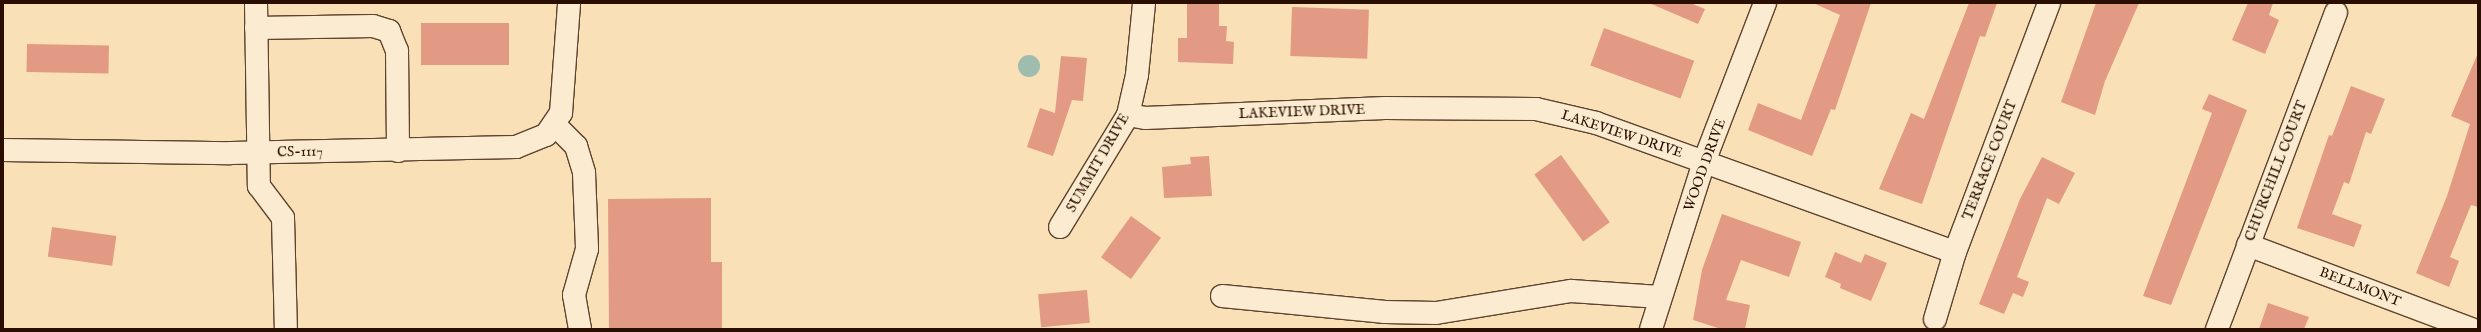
<!DOCTYPE html>
<style>
body{margin:0}
#map{position:relative;width:2481px;height:332px;overflow:hidden;background:#f9e0b7;font-family:"IM FELL English",serif}
div>[style]{position:absolute}
.water>*{inset:0;background:#9ebdae}
.round{border-radius:50%}
.building>*{inset:0;background:#e29a84;transform-origin:0 0}
.roads{filter:drop-shadow(1px 0 #5e432e) drop-shadow(-1px 0 #5e432e) drop-shadow(0 1px #5e432e) drop-shadow(0 -1px #5e432e)}
.minor>*{height:22px;margin:-11px;padding:0 11px;transform-origin:11px;border-radius:11px;background:#fbebd0}
span{translate:-50% -50%;white-space:nowrap;text-align:center;line-height:1.15;-webkit-text-stroke:3px #fbebd0;paint-order:stroke}
.street-label{font-size:14px;color:#2a0f01}
.frame{position:absolute;inset:0;border:4px solid #2a0f01;pointer-events:none}
</style>
<div id="map">
<div class="water">
<div class="round" style="left:1018px;top:55px;width:22px;height:22px"></div>
</div>
<div class="building">
<div style="clip-path:polygon(1187px 3px,1219px 3px,1219px 26px,1227px 26px,1226px 41px,1234px 42px,1233px 64px,1178px 62px,1178px 38px,1187px 38px)"></div>
<div style="clip-path:polygon(1649px 3px,1690px 3px,1705px 9px,1698px 24px)"></div>
<div style="clip-path:polygon(1813px 3px,1871px 3px,1835px 110px,1831px 109px,1812px 156px,1748px 130px,1758px 103px,1801px 120px,1840px 15px)"></div>
<div style="clip-path:polygon(1969px 3px,1997px 3px,1985px 37px,1980px 36px,1922px 204px,1879px 189px,1911px 113px,1924px 119px)"></div>
<div style="clip-path:polygon(2096px 3px,2139px 3px,2105px 81px,2095px 115px,2061px 102px)"></div>
<div style="clip-path:polygon(2248px 3px,2273px 3px,2269px 15px,2279px 20px,2265px 54px,2232px 40px)"></div>
<div style="left:1292px;top:7px;width:77px;height:49px;rotate:2deg"></div>
<div style="left:421px;top:23px;width:88px;height:42px"></div>
<div style="left:1604px;top:28px;width:96px;height:40px;rotate:20deg"></div>
<div style="left:27px;top:44px;width:82px;height:28px;rotate:1deg"></div>
<div style="clip-path:polygon(2478px 53px,2478px 207px,2471px 205px,2450px 257px,2459px 261px,2449px 287px,2416px 273px,2447px 196px,2470px 124px,2451px 116px)"></div>
<div style="clip-path:polygon(1061px 56px,1087px 58px,1083px 101px,1072px 100px,1053px 156px,1027px 147px,1040px 108px,1055px 113px)"></div>
<div style="clip-path:polygon(2351px 86px,2385px 99px,2371px 134px,2366px 132px,2349px 184px,2344px 182px,2332px 214px,2362px 225px,2354px 247px,2297px 228px,2329px 135px,2332px 136px)"></div>
<div style="clip-path:polygon(2209px 94px,2247px 110px,2171px 305px,2143px 296px,2212px 113px,2202px 109px)"></div>
<div style="left:1561px;top:155px;width:83px;height:33px;rotate:54deg"></div>
<div style="clip-path:polygon(1209px 156px,1212px 196px,1164px 198px,1162px 167px,1191px 164px,1190px 157px)"></div>
<div style="clip-path:polygon(2042px 157px,2075px 173px,2059px 204px,2047px 198px,2017px 277px,2029px 282px,2023px 297px,2013px 293px,2004px 314px,1979px 304px,2020px 199px)"></div>
<div style="clip-path:polygon(711px 198px,711px 262px,722px 262px,722px 329px,609px 329px,608px 199px)"></div>
<div style="clip-path:polygon(1722px 214px,1801px 242px,1789px 277px,1741px 260px,1726px 300px,1750px 305px,1745px 329px,1721px 329px,1693px 320px,1702px 270px)"></div>
<div style="left:1131px;top:216px;width:37px;height:51px;rotate:36deg"></div>
<div style="left:52px;top:227px;width:65px;height:30px;rotate:8deg"></div>
<div style="clip-path:polygon(1835px 252px,1861px 263px,1865px 254px,1887px 263px,1871px 301px,1840px 288px,1841px 284px,1825px 277px)"></div>
<div style="left:1087px;top:290px;width:33px;height:49px;rotate:85deg"></div>
<div style="clip-path:polygon(2268px 303px,2309px 317px,2304px 329px,2259px 329px)"></div>
</div>
<div class="roads">
<div class="minor">
<div style="left:256px;top:3px;width:183px;rotate:89.1deg"></div>
<div style="left:259px;top:186px;width:40px;rotate:53deg"></div>
<div style="left:283px;top:218px;width:111px;rotate:88.5deg"></div>
<div style="left:256px;top:28px;width:117px;rotate:-1deg"></div>
<div style="left:373px;top:26px;width:17px;rotate:17deg"></div>
<div style="left:389px;top:31px;width:22px;rotate:68deg"></div>
<div style="left:397px;top:51px;width:100px;rotate:89.4deg"></div>
<div style="left:1128px;top:115px;width:17px;rotate:10deg"></div>
<div style="left:1145px;top:118px;width:240px;rotate:-2.4deg"></div>
<div style="left:1385px;top:108px;width:151px;rotate:0.4deg"></div>
<div style="left:1536px;top:109px;width:62px;rotate:13.1deg"></div>
<div style="left:1596px;top:123px;width:381px;rotate:19.8deg"></div>
<div style="left:555px;top:125px;width:30px;rotate:45deg"></div>
<div style="left:576px;top:146px;width:28px;rotate:73deg"></div>
<div style="left:584px;top:173px;width:76px;rotate:87.7deg"></div>
<div style="left:587px;top:249px;width:48px;rotate:105.8deg"></div>
<div style="left:574px;top:295px;width:35px;rotate:80deg"></div>
<div style="left:3px;top:150px;width:228px;rotate:0.8deg"></div>
<div style="left:231px;top:153px;width:285px;rotate:-1.2deg"></div>
<div style="left:516px;top:147px;width:32px;rotate:-22deg"></div>
<div style="left:546px;top:135px;width:27px;rotate:-56deg"></div>
<div style="left:561px;top:113px;width:110px;rotate:-85.8deg"></div>
<div style="left:1060px;top:227px;width:131px;rotate:-58.7deg"></div>
<div style="left:1128px;top:115px;width:41px;rotate:-77.3deg"></div>
<div style="left:1137px;top:75px;width:72px;rotate:-84.4deg"></div>
<div style="left:2248px;top:245px;width:239px;rotate:20.6deg"></div>
<div style="left:1222px;top:296px;width:164px;rotate:5.6deg"></div>
<div style="left:1385px;top:312px;width:51px;rotate:1.1deg"></div>
<div style="left:1436px;top:313px;width:137px;rotate:-9.3deg"></div>
<div style="left:1571px;top:291px;width:89px;rotate:3.9deg"></div>
<div style="left:1935px;top:319px;width:70px;rotate:-73.4deg"></div>
<div style="left:1955px;top:252px;width:266px;rotate:-69.3deg"></div>
<div style="left:1651px;top:329px;width:175px;rotate:-72.4deg"></div>
<div style="left:1704px;top:162px;width:170px;rotate:-69deg"></div>
<div style="left:2217px;top:329px;width:338px;rotate:-69.4deg"></div>
</div>
</div>
<div class="street-label">
<span style="left:1302px;top:112px;rotate:-2deg">LAKEVIEW DRIVE</span>
<span style="left:1622px;top:134px;rotate:18deg">LAKEVIEW DRIVE</span>
<span style="left:300px;top:152px;rotate:-1deg">CS-1117</span>
<span style="left:1990px;top:160px;rotate:-69deg">TERRACE COURT</span>
<span style="left:1098px;top:163px;rotate:-60deg">SUMMIT DRIVE</span>
<span style="left:1705px;top:165px;rotate:-70deg">WOOD DRIVE</span>
<span style="left:2276px;top:171px;rotate:-69deg">CHURCHILL COURT</span>
<span style="left:2360px;top:287px;rotate:21deg">BELLMONT</span>
</div>
<div class="frame"></div>
</div>
